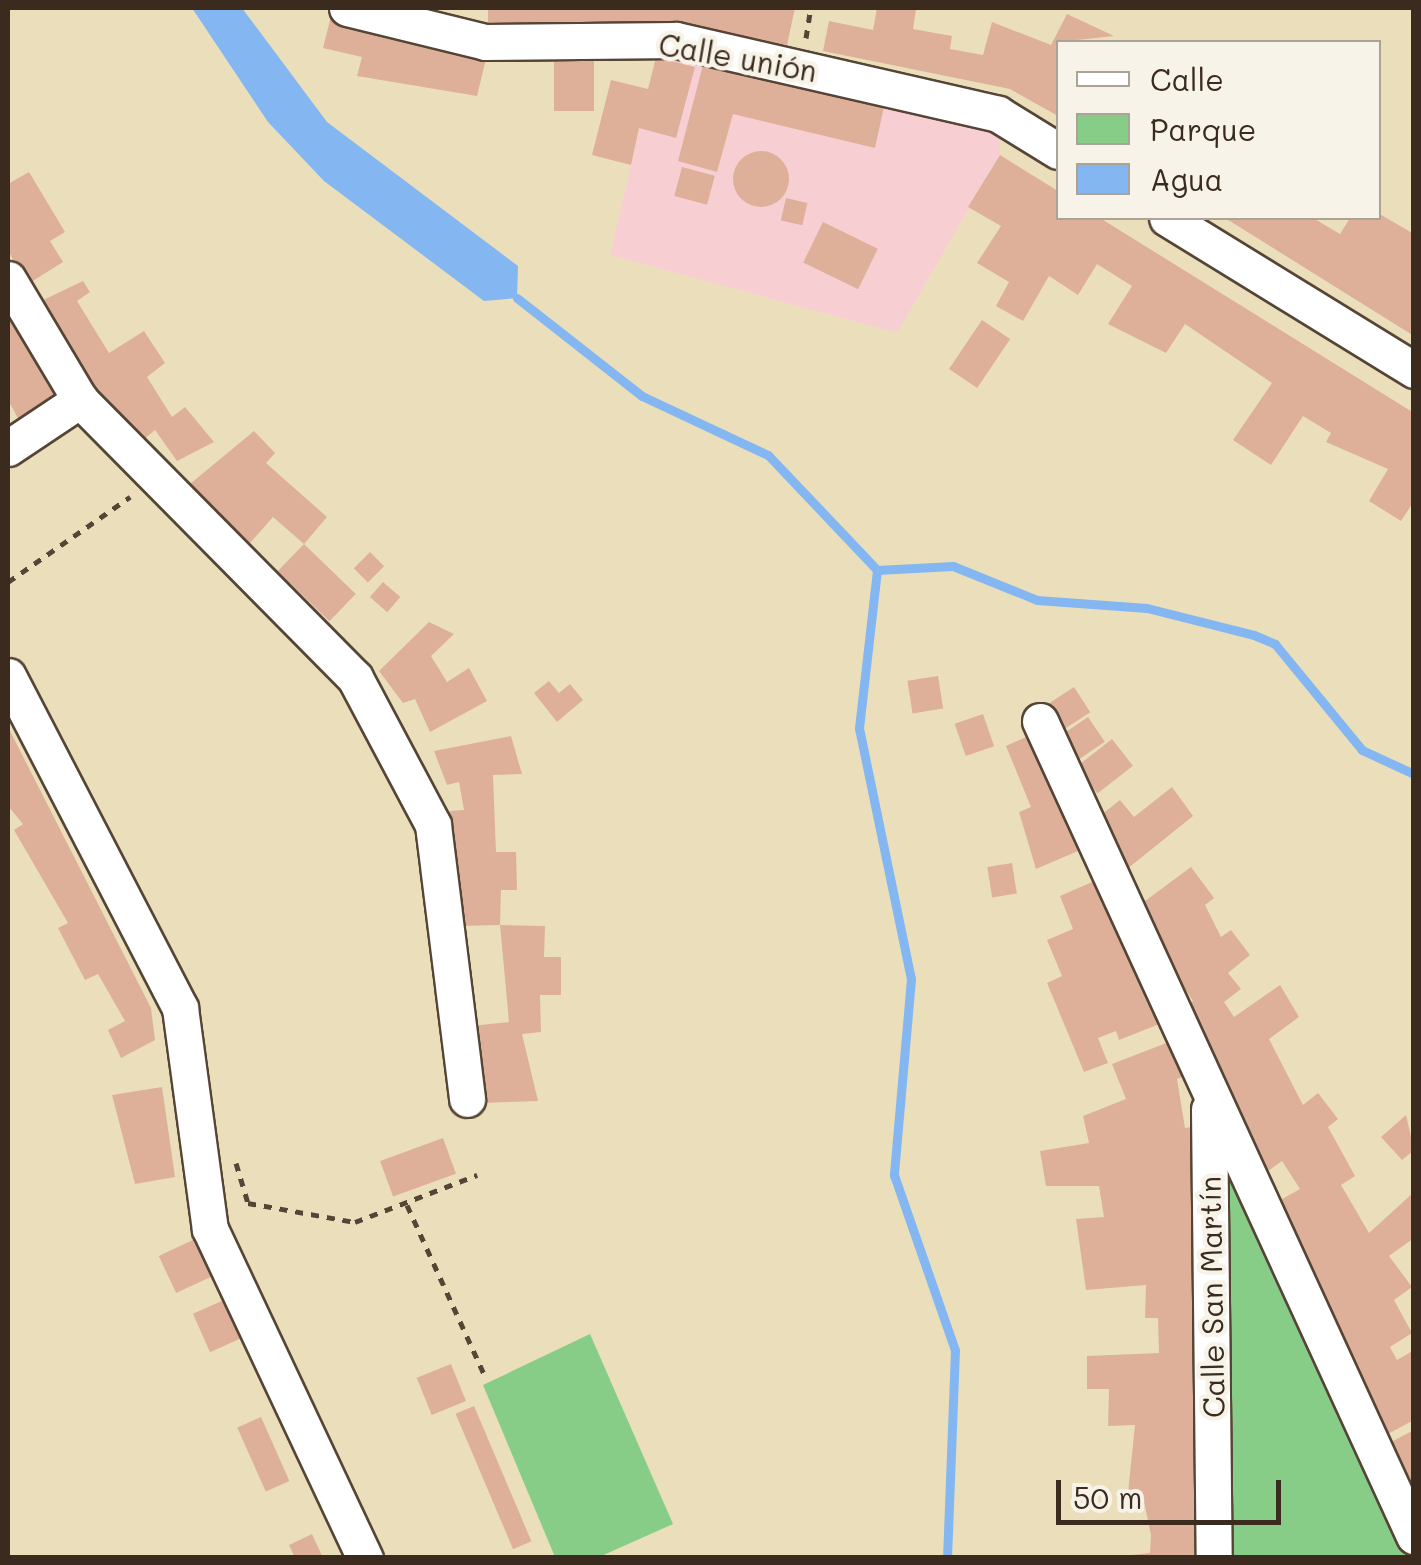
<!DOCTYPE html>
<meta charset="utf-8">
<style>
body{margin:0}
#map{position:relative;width:1421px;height:1565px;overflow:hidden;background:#ebdfbb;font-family:Mali,sans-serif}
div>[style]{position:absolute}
.built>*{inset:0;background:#f7cfd3}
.green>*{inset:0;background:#87cd88}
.water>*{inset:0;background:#84b7f1}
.stream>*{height:9px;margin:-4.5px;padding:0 4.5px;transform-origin:4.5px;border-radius:4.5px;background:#84b7f1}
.building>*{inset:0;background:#deb09a;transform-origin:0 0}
.round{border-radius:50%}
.path>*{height:5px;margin-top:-2.5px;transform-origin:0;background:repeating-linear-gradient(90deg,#554536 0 8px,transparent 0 16px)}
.roads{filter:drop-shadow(2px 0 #554536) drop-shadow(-2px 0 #554536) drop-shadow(0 2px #554536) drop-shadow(0 -2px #554536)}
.street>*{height:35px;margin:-17.5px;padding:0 17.5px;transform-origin:17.5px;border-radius:17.5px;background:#fff}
span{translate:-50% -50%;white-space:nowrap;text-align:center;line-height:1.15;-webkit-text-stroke:9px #f7f3e8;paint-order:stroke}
.street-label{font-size:30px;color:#3b2a1e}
.frame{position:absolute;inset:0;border:10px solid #3b2a1e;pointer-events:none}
.legend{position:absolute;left:1056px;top:40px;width:325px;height:180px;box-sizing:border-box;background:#f7f3e8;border:2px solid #aca397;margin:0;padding:12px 18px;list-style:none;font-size:30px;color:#3b2a1e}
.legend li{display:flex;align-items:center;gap:20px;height:50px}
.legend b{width:50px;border:2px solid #aca397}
.scale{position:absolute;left:1056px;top:1480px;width:225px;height:45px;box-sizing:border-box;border:5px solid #3b2a1e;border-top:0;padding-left:12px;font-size:30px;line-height:35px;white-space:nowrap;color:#3b2a1e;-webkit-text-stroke:8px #f7f3e8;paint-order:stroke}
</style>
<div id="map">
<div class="built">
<div style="clip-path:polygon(657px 53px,999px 129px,1000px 155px,897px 333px,610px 255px)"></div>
</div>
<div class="green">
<div style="clip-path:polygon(1219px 1144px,1314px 1354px,1407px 1557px,1225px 1557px)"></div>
<div style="clip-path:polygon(590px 1334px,673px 1524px,599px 1557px,555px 1557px,483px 1385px)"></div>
</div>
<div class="water">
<div style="clip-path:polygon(192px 8px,242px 8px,327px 122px,518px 266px,517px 298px,484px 301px,324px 181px,268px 122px)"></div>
</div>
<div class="stream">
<div style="left:517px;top:298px;width:159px;rotate:38.1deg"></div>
<div style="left:642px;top:396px;width:139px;rotate:25.1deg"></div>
<div style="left:768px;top:455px;width:158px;rotate:46.5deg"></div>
<div style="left:877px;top:570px;width:159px;rotate:96.5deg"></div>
<div style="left:859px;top:728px;width:256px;rotate:78.3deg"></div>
<div style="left:911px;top:979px;width:197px;rotate:95deg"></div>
<div style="left:894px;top:1175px;width:185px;rotate:70.8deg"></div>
<div style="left:955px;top:1350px;width:208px;rotate:92.2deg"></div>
<div style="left:877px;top:570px;width:76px;rotate:-3deg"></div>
<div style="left:953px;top:566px;width:91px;rotate:22deg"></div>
<div style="left:1037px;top:600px;width:110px;rotate:4.2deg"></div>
<div style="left:1147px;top:608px;width:110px;rotate:14.2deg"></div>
<div style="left:1254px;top:635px;width:23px;rotate:23deg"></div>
<div style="left:1275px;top:644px;width:137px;rotate:50.6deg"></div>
<div style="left:1362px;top:750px;width:57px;rotate:24.8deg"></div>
</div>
<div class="building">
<div style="clip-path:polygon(488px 8px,795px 8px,787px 45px,679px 23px,488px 25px)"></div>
<div style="clip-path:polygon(877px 8px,916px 9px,913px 29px,952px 36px,950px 49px,983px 55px,992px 22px,1051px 45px,1067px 14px,1114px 36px,1058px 42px,1058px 116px,1010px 89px,823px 51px,829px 21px,873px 30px)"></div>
<div style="clip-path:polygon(331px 16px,487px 55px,477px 96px,357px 76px,362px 57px,323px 48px)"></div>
<div style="left:554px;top:55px;width:40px;height:56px"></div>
<div style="clip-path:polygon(656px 57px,695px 67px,676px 138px,639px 128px,631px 165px,592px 155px,611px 80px,648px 89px)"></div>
<div style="clip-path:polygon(704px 61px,885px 102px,875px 148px,733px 114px,717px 172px,678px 161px)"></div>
<div class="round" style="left:733px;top:151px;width:56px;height:56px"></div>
<div style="clip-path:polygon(1000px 155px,1058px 191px,1058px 218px,1100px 218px,1414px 413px,1414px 501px,1401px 521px,1369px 501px,1388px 469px,1326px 442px,1331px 433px,1303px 416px,1271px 465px,1233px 440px,1272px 383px,1185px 324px,1166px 353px,1108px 324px,1132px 286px,1097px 264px,1078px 295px,1049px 276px,1023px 321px,996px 306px,1009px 282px,977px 263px,1001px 226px,968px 207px)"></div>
<div style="left:682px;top:167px;width:34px;height:30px;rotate:15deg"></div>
<div style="clip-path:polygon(29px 172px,65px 232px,50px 241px,63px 262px,28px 284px,8px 251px,8px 184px)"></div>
<div style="left:786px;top:198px;width:22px;height:23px;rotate:13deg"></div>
<div style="clip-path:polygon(1378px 213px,1414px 234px,1414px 336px,1225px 218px,1313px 218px,1340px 234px,1350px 218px)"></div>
<div style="left:823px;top:222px;width:61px;height:45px;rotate:26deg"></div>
<div style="clip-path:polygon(83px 281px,90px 292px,77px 301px,109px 353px,144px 331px,165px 363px,147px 377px,172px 417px,185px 407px,214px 442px,177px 461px,155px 430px,143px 440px,95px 395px,39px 302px)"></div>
<div style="clip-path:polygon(8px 312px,59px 397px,20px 422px,8px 400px)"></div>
<div style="left:982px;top:320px;width:34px;height:59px;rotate:34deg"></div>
<div style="clip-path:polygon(254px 431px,275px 453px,266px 463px,327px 517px,304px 544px,273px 517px,250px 543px,190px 484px)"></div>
<div style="left:304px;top:544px;width:72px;height:38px;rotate:44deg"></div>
<div style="left:370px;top:552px;width:20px;height:23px;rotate:45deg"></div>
<div style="left:383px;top:582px;width:23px;height:20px;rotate:41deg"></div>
<div style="clip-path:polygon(429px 622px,454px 634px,431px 656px,447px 682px,469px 668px,487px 701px,430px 732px,415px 699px,403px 703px,379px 671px)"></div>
<div style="left:938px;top:676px;width:33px;height:31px;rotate:81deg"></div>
<div style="clip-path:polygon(549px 681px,559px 693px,570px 684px,583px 700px,557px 722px,534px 693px)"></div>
<div style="left:1074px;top:687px;width:30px;height:32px;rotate:57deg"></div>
<div style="left:983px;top:714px;width:34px;height:30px;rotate:71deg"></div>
<div style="left:1088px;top:717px;width:30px;height:34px;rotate:56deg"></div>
<div style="clip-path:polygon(8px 727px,151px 1008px,155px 1040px,121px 1058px,108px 1030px,125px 1021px,98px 974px,85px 980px,58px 928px,68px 923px,14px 830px,23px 824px,8px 806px)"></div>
<div style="clip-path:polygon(1035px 733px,1085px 848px,1036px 869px,1019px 812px,1031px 807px,1006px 746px)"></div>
<div style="clip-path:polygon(511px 736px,522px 774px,493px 775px,496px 852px,516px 852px,517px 890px,501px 890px,500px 925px,460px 926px,450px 811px,464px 810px,459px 782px,447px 785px,434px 751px)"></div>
<div style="left:1112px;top:739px;width:34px;height:45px;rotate:52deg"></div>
<div style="clip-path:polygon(1172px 787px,1193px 816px,1127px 869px,1091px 823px,1120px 800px,1134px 817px)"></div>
<div style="left:1012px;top:863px;width:31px;height:25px;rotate:81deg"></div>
<div style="clip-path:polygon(1191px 867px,1214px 898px,1205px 905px,1221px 937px,1231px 930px,1250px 955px,1228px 973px,1241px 989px,1224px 1002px,1234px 1017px,1280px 985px,1299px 1017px,1269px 1039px,1303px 1105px,1318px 1093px,1338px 1119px,1328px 1127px,1355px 1176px,1341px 1185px,1369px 1233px,1414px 1192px,1414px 1238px,1389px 1256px,1412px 1287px,1394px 1300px,1412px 1333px,1390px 1347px,1397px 1360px,1414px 1350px,1414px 1420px,1386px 1435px,1275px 1203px,1300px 1189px,1282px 1161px,1268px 1171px,1186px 1006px,1193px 1001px,1133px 910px)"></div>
<div style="clip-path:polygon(1099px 879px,1162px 1023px,1119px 1040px,1116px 1031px,1098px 1038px,1108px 1063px,1084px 1072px,1047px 983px,1062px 976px,1047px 940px,1073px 929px,1060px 896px)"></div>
<div style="clip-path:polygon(500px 925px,545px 926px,544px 957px,561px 957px,561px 995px,540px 995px,541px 1032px,522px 1034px,538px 1101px,480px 1103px,471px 1026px,509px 1022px)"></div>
<div style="clip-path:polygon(1169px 1042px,1184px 1076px,1177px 1079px,1185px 1128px,1192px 1127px,1196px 1558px,1102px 1558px,1150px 1553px,1151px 1535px,1144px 1502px,1127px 1502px,1135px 1425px,1108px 1426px,1109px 1389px,1087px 1389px,1087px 1356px,1159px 1353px,1158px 1318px,1145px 1318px,1146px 1285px,1086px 1290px,1076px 1219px,1104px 1217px,1099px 1186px,1046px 1186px,1040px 1151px,1089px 1143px,1083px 1116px,1126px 1099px,1112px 1064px)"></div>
<div style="clip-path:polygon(162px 1087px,175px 1177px,135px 1184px,112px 1095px)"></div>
<div style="clip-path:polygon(1406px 1115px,1414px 1150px,1402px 1160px,1381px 1137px)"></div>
<div style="left:443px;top:1138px;width:38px;height:67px;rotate:70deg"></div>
<div style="left:195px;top:1239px;width:41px;height:40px;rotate:65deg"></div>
<div style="left:224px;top:1300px;width:42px;height:34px;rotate:66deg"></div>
<div style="left:451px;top:1364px;width:40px;height:37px;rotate:68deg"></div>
<div style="left:474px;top:1406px;width:147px;height:20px;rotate:67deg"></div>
<div style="left:261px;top:1417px;width:70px;height:26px;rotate:66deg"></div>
<div style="clip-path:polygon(1414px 1430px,1414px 1491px,1389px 1443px)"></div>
<div style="clip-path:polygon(312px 1534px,323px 1558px,295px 1558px,289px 1545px)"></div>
</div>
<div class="path">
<div style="left:806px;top:38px;width:30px;rotate:-81deg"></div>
<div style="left:8px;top:582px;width:149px;rotate:-34.9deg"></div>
<div style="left:236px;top:1163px;width:42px;rotate:73.3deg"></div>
<div style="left:248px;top:1203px;width:109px;rotate:10.1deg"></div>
<div style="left:355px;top:1222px;width:131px;rotate:-21.1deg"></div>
<div style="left:407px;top:1205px;width:186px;rotate:65.5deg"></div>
</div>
<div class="roads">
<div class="street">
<div style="left:347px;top:8px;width:142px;rotate:13.8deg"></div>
<div style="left:485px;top:42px;width:191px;rotate:-0.6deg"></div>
<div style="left:676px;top:40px;width:330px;rotate:12.9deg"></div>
<div style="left:998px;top:114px;width:70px;rotate:31.7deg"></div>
<div style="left:1167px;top:218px;width:290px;rotate:31.6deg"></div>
<div style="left:8px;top:279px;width:141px;rotate:59.2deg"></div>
<div style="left:80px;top:400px;width:391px;rotate:45.3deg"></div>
<div style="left:355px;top:678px;width:166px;rotate:62deg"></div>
<div style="left:433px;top:825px;width:276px;rotate:82.9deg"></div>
<div style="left:8px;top:448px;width:87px;rotate:-33.7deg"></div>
<div style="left:8px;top:676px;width:374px;rotate:62.6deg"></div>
<div style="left:180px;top:1008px;width:223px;rotate:82.3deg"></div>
<div style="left:210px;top:1229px;width:364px;rotate:64.8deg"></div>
<div style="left:1040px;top:721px;width:897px;rotate:65.35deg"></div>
<div style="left:1209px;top:1109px;width:449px;rotate:89.4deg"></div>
</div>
</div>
<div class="street-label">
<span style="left:738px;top:57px;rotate:10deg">Calle unión</span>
<span style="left:1211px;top:1297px;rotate:-91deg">Calle San Martín</span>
</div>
<div class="frame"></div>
<ul class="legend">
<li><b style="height:12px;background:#fff"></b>Calle</li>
<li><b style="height:28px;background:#87cd88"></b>Parque</li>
<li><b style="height:28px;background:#84b7f1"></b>Agua</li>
</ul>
<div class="scale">50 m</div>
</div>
